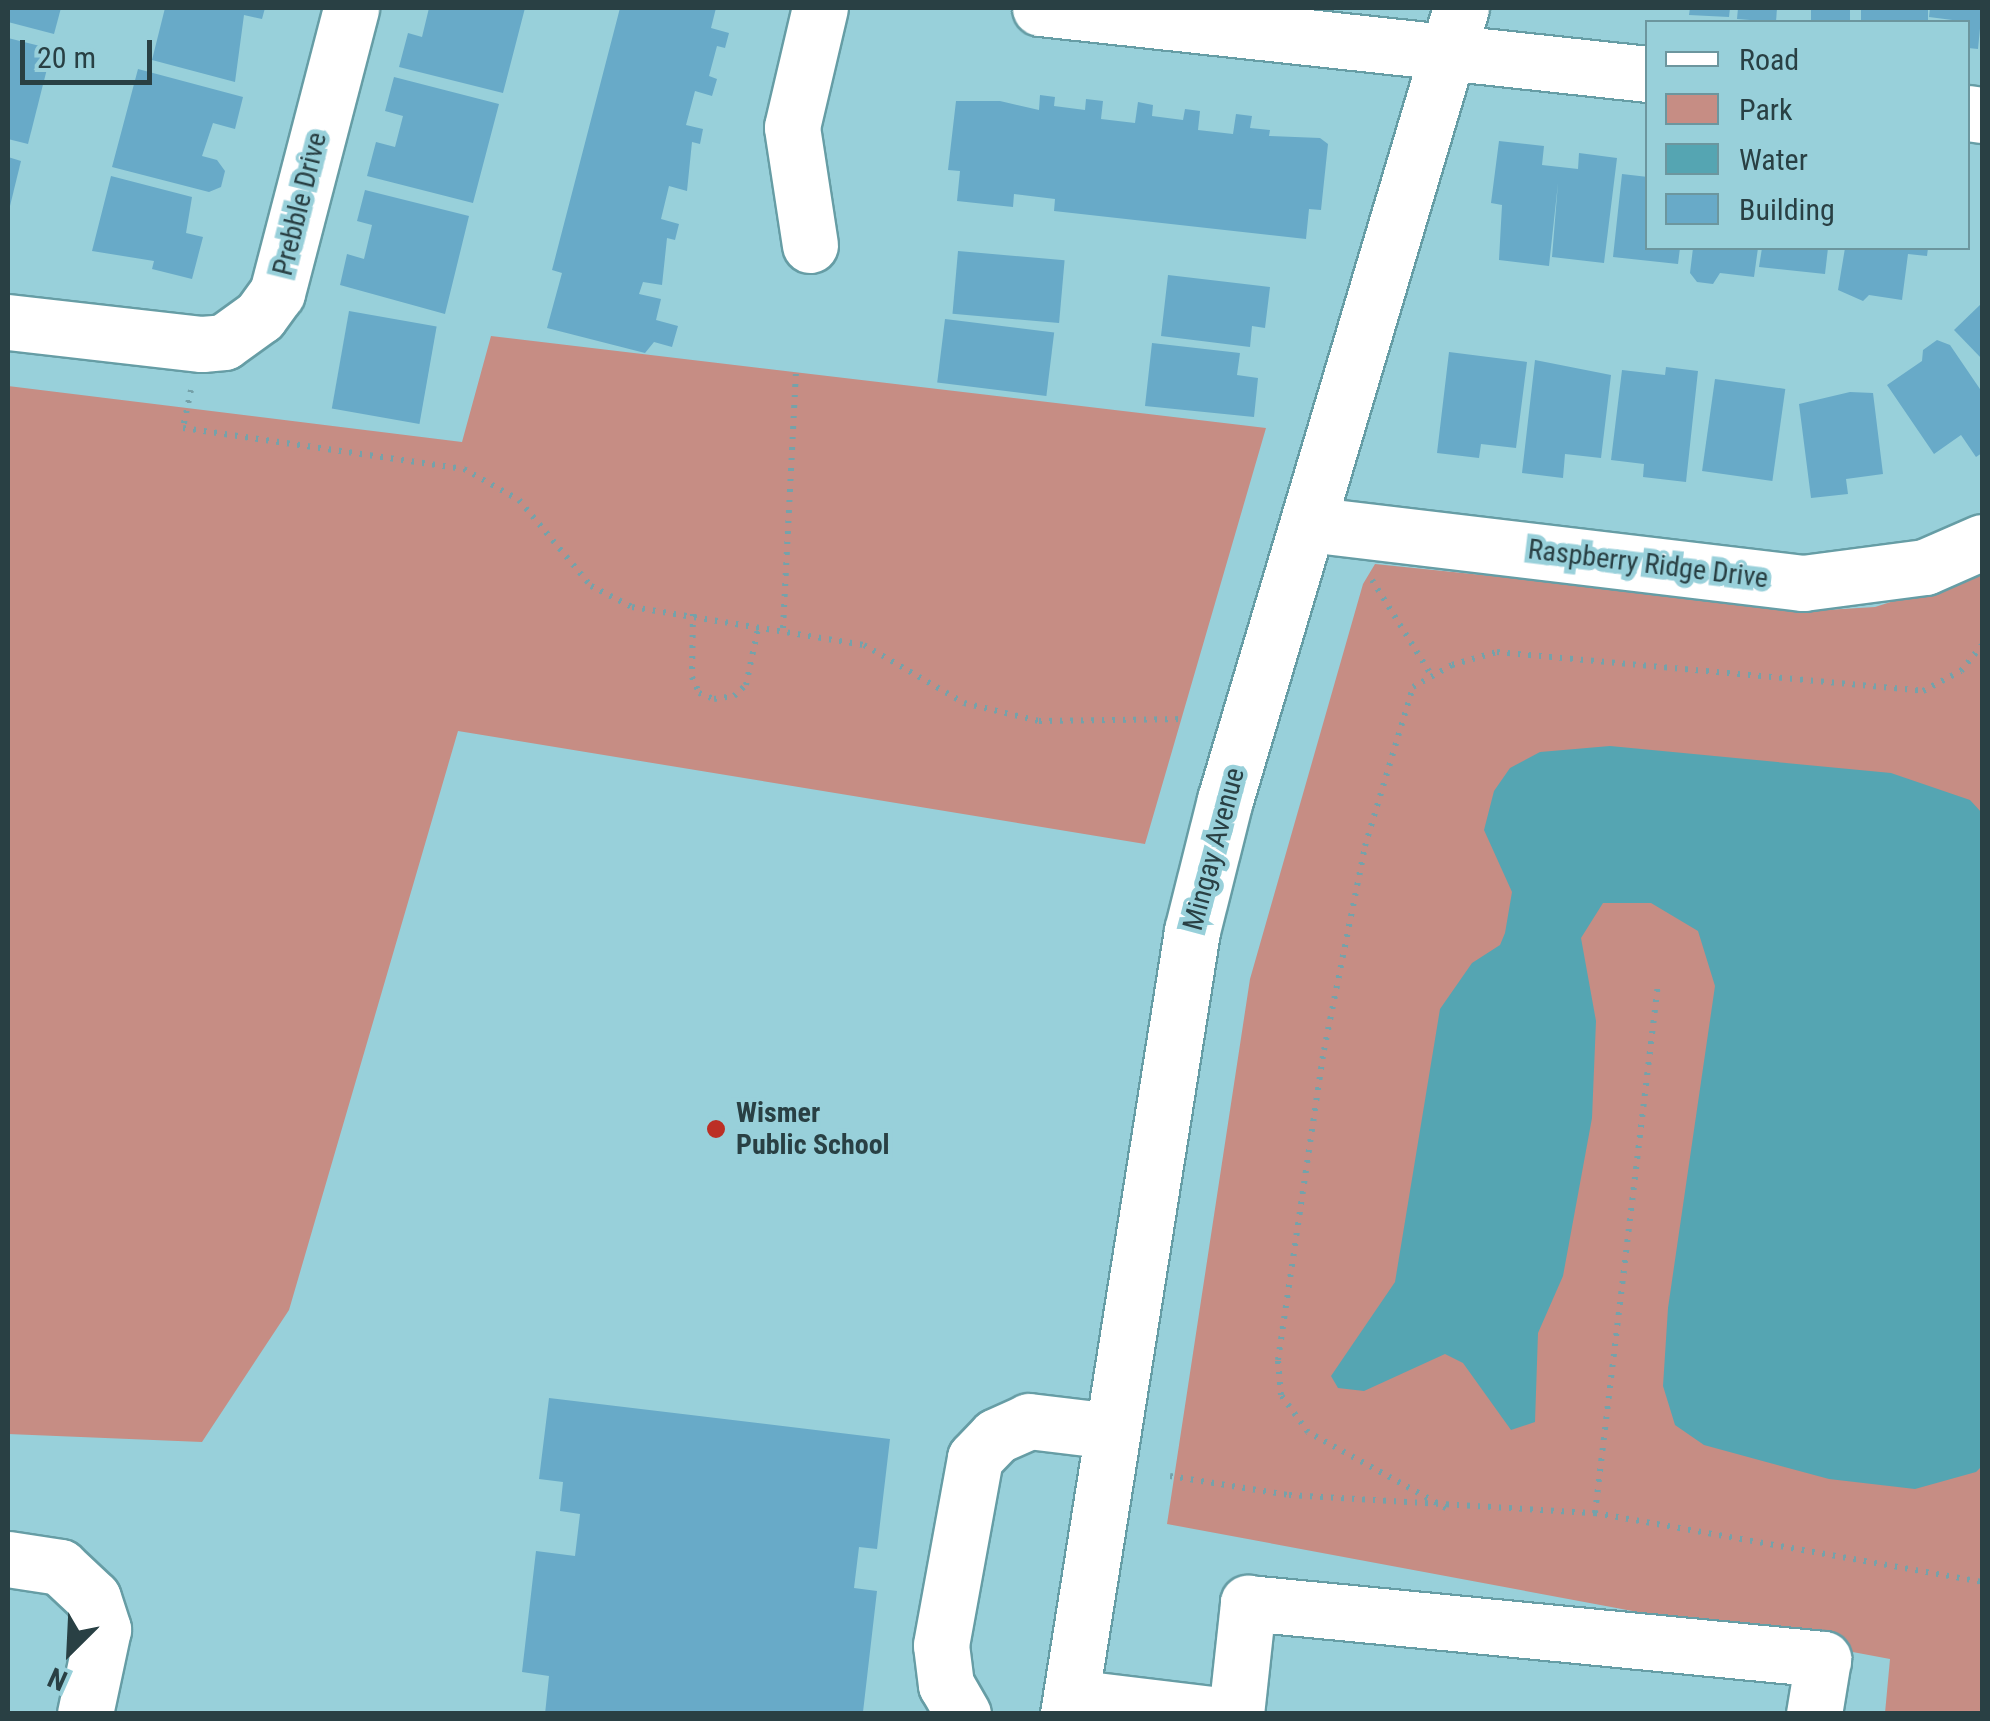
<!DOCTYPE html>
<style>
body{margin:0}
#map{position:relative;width:1990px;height:1721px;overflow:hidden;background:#98d0da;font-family:"Roboto Condensed",sans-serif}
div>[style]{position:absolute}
.green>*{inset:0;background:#c68d84}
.water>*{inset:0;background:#55a5b2}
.building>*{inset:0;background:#68aac8;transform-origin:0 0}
.path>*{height:6px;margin-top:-3px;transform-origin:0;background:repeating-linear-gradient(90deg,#75a2aa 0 2.5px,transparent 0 10.5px)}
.roads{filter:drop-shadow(2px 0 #669da5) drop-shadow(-2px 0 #669da5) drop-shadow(0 2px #669da5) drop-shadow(0 -2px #669da5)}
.minor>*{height:55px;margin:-27.5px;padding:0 27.5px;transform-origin:27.5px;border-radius:27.5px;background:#fff}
.dots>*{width:28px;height:28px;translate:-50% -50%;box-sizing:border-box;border:5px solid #98d0da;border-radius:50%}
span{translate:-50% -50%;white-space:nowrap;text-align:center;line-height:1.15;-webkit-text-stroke:9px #98d0da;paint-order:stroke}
.street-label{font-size:28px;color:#294044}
.poi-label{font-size:28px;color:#294044;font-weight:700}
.left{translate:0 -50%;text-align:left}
.frame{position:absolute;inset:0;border:10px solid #294044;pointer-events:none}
.legend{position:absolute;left:1645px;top:20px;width:325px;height:230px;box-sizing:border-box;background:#98d0da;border:2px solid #6c969e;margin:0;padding:12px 18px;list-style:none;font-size:30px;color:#294044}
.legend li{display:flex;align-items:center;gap:20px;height:50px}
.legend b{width:50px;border:2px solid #6c969e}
.north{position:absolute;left:20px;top:1601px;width:100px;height:100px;-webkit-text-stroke:8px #98d0da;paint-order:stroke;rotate:204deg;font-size:28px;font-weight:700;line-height:40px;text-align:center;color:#294044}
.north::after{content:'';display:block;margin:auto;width:35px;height:45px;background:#294044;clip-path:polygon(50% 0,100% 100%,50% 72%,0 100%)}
.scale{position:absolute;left:20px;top:40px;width:132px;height:45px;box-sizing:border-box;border:5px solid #294044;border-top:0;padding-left:12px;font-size:30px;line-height:35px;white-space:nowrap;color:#294044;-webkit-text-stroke:8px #98d0da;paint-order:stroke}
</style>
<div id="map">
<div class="green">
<div style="clip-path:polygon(491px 336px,1266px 428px,1145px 844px,458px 731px,289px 1310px,202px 1442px,8px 1434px,8px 386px,462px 442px)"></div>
<div style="clip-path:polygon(1375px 564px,1826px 610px,1875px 607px,1982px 573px,1982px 1713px,1885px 1713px,1890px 1659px,1167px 1524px,1250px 979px,1363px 584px)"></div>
</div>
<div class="water">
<div style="clip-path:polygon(1610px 746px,1891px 773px,1970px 800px,1982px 813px,1982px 1466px,1976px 1472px,1915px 1489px,1829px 1479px,1704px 1445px,1675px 1425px,1663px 1386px,1668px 1308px,1715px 986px,1698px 931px,1651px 903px,1603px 903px,1581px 938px,1596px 1021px,1592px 1118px,1563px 1276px,1538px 1333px,1535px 1422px,1511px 1430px,1463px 1363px,1445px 1354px,1364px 1391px,1338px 1388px,1331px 1376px,1395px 1282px,1440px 1009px,1472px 963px,1500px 945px,1505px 933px,1512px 892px,1484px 830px,1494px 791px,1510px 768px,1540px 752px)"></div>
</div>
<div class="building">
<div style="clip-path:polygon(8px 8px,61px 8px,54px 34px,8px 22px)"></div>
<div style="clip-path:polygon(165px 8px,265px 8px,262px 19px,244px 15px,235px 82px,152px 60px)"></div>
<div style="clip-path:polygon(429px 8px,525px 8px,503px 93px,399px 67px,408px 33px,422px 37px)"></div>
<div style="clip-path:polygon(620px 8px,716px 8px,711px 28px,729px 33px,725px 48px,717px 46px,709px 76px,717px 79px,712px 96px,695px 91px,686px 125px,703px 129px,700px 144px,692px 142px,687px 191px,669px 186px,661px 219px,679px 224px,675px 240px,667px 238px,662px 285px,643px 282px,639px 294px,661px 299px,656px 320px,678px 326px,672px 347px,654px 342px,645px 353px,547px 328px,562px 273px,552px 270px)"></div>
<div style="clip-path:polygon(1690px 8px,1730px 8px,1729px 17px,1689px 15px)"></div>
<div style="clip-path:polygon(1738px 8px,1777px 8px,1776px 22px,1737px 19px)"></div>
<div style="left:1811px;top:8px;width:39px;height:14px"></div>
<div style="left:1861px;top:8px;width:67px;height:14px"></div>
<div style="clip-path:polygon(1930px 8px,1982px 8px,1978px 49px,1968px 48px,1968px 22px,1929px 17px)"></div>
<div style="clip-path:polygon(8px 38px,52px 49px,28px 144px,8px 139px)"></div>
<div style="clip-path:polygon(138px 69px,243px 97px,235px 129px,213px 123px,202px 156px,217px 160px,225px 171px,221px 187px,209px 192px,112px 167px)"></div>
<div style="clip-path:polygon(394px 77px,499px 104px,473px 203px,367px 176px,376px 142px,395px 147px,403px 116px,385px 111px)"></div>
<div style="clip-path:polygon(1040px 95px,1055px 97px,1054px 106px,1085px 110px,1086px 99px,1103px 101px,1101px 119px,1135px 123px,1138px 102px,1153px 105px,1152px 116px,1183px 120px,1185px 109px,1200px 111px,1198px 130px,1233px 134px,1236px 114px,1252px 116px,1250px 128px,1270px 130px,1269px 136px,1320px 138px,1328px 144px,1321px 210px,1309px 209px,1306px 239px,1054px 211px,1055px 199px,1014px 194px,1013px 207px,957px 201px,960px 171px,948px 170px,956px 101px,1000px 101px,1039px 110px)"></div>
<div style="clip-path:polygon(1499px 141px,1544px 146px,1542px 165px,1578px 169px,1579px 153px,1617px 158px,1604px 263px,1552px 257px,1558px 183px,1549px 266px,1499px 260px,1502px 205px,1491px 203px)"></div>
<div style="clip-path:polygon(8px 157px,21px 161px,9px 210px,8px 210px)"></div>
<div style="clip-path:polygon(1622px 174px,1648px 177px,1648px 248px,1680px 248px,1678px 264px,1613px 257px)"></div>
<div style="clip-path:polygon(111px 176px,192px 197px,186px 233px,203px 237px,192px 279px,152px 269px,154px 261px,92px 251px)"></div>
<div style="clip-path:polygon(365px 190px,469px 216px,445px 314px,340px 285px,347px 254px,364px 259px,372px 225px,357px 221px)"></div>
<div style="clip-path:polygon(1693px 248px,1758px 248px,1754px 277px,1720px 273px,1713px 284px,1697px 282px,1690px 273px)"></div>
<div style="clip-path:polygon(1762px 248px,1828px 248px,1825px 274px,1759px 267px)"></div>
<div style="clip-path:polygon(1845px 248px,1928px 248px,1927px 256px,1908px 254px,1902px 300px,1869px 295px,1863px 301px,1838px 290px)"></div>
<div style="left:958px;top:251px;width:107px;height:63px;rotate:5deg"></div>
<div style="clip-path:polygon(1168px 275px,1270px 287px,1265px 328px,1252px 326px,1250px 347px,1161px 336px)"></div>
<div style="clip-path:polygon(1982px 303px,1982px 359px,1954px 330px)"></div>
<div style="left:349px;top:311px;width:89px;height:99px;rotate:10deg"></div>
<div style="left:945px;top:319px;width:110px;height:64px;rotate:7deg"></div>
<div style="clip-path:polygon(1937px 340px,1950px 345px,1982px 392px,1982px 453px,1976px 457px,1961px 435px,1934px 454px,1887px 385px,1922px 361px,1923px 350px)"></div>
<div style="clip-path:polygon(1152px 343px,1240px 353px,1237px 375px,1258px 378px,1254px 417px,1145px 406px)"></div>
<div style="clip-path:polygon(1449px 352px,1527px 362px,1516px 448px,1481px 444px,1479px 458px,1437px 453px)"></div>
<div style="clip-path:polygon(1535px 360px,1611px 375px,1601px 458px,1565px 454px,1563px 478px,1522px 473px)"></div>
<div style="clip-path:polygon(1666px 367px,1698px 371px,1686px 482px,1643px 477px,1644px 464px,1611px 460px,1622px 370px,1665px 375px)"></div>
<div style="left:1715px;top:379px;width:71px;height:93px;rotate:8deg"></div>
<div style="clip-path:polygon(1850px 392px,1873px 393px,1883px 474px,1846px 479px,1848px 494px,1811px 498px,1799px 404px)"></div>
<div style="clip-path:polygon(549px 1398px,890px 1439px,877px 1549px,859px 1547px,854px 1588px,877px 1591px,863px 1712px,545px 1714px,549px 1676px,522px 1672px,536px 1551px,575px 1556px,580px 1514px,560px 1511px,563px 1482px,539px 1479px)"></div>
</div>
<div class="path">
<div style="left:191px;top:390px;width:39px;rotate:102deg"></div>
<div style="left:183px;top:428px;width:284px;rotate:8.3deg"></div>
<div style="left:464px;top:469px;width:63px;rotate:29.4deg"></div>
<div style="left:519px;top:500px;width:112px;rotate:50.1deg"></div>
<div style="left:591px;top:586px;width:46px;rotate:27.1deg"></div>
<div style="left:632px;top:607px;width:235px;rotate:9.3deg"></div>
<div style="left:864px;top:645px;width:116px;rotate:30.1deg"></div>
<div style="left:964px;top:703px;width:77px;rotate:13.5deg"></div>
<div style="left:1039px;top:721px;width:147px;rotate:-0.8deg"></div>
<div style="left:1372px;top:580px;width:113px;rotate:58deg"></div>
<div style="left:693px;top:614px;width:63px;rotate:90.9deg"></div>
<div style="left:692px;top:677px;width:17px;rotate:66deg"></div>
<div style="left:699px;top:693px;width:16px;rotate:22deg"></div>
<div style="left:714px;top:699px;width:20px;rotate:-9deg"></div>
<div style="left:734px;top:696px;width:16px;rotate:-43deg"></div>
<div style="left:746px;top:685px;width:62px;rotate:-78deg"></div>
<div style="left:783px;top:628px;width:261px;rotate:-87.1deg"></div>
<div style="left:1170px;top:1476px;width:121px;rotate:9.1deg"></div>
<div style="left:1289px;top:1495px;width:307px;rotate:3.4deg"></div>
<div style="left:1595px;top:1513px;width:393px;rotate:10.1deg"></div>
<div style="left:1446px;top:1508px;width:158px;rotate:-151.2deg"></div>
<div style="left:1308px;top:1432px;width:46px;rotate:-126.1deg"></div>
<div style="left:1281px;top:1395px;width:35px;rotate:-95deg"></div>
<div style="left:1278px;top:1360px;width:313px;rotate:-81.6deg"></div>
<div style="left:1324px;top:1050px;width:208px;rotate:-78.6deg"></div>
<div style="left:1365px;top:846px;width:166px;rotate:-73.2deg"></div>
<div style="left:1413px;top:687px;width:45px;rotate:-29.4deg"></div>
<div style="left:1452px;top:665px;width:47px;rotate:-16.1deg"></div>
<div style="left:1497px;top:652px;width:428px;rotate:5.2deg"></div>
<div style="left:1923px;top:691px;width:43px;rotate:-27.8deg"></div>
<div style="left:1961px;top:671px;width:33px;rotate:-51deg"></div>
<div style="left:1595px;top:1513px;width:533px;rotate:-83.21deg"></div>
</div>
<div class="roads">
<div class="minor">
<div style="left:1040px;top:8px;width:612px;rotate:6.2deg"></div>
<div style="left:1968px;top:113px;width:14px;rotate:8deg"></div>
<div style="left:810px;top:245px;width:119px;rotate:-98.7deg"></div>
<div style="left:792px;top:127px;width:122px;rotate:-76.8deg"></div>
<div style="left:8px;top:322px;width:195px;rotate:6.5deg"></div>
<div style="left:202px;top:344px;width:22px;rotate:-5deg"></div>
<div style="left:224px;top:342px;width:44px;rotate:-35.8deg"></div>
<div style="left:260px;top:316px;width:29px;rotate:-54deg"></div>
<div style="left:277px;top:293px;width:294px;rotate:-75.4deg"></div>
<div style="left:1308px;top:524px;width:499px;rotate:6.8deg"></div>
<div style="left:1803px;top:583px;width:123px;rotate:-7.5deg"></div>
<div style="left:1925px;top:567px;width:62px;rotate:-23.7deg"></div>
<div style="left:8px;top:1559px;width:53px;rotate:8.7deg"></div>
<div style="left:60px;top:1567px;width:45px;rotate:43.2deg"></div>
<div style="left:93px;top:1598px;width:33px;rotate:72deg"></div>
<div style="left:103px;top:1629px;width:87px;rotate:102deg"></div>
<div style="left:1071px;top:1697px;width:142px;rotate:6.9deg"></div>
<div style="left:963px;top:1714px;width:34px;rotate:-120deg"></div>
<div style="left:946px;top:1685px;width:40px;rotate:-97.1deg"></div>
<div style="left:941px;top:1645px;width:190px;rotate:-79.7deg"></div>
<div style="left:975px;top:1458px;width:30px;rotate:-46deg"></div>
<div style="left:996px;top:1436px;width:36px;rotate:-24deg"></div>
<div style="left:1029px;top:1421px;width:84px;rotate:6.9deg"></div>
<div style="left:1068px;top:1714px;width:793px;rotate:-81deg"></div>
<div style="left:1192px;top:931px;width:135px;rotate:-75.9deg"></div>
<div style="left:1225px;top:800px;width:826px;rotate:-73.41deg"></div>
<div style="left:1236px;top:1714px;width:112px;rotate:-83.8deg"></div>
<div style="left:1248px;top:1603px;width:578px;rotate:5.56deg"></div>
<div style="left:1823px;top:1659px;width:56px;rotate:99.3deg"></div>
</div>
</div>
<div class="dots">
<div style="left:716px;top:1129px;background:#bc2f25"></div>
</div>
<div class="street-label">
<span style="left:300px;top:204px;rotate:-76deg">Prebble Drive</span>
<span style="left:1648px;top:564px;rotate:7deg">Raspberry Ridge Drive</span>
<span style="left:1214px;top:849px;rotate:-75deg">Mingay Avenue</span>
</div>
<div class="poi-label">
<span class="left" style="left:736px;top:1129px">Wismer<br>Public School</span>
</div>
<div class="frame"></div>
<ul class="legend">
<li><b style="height:12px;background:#fff"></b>Road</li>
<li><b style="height:28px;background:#c68d84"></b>Park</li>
<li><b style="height:28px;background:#55a5b2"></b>Water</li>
<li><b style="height:28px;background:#68aac8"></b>Building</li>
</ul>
<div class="north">N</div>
<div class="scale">20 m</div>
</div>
